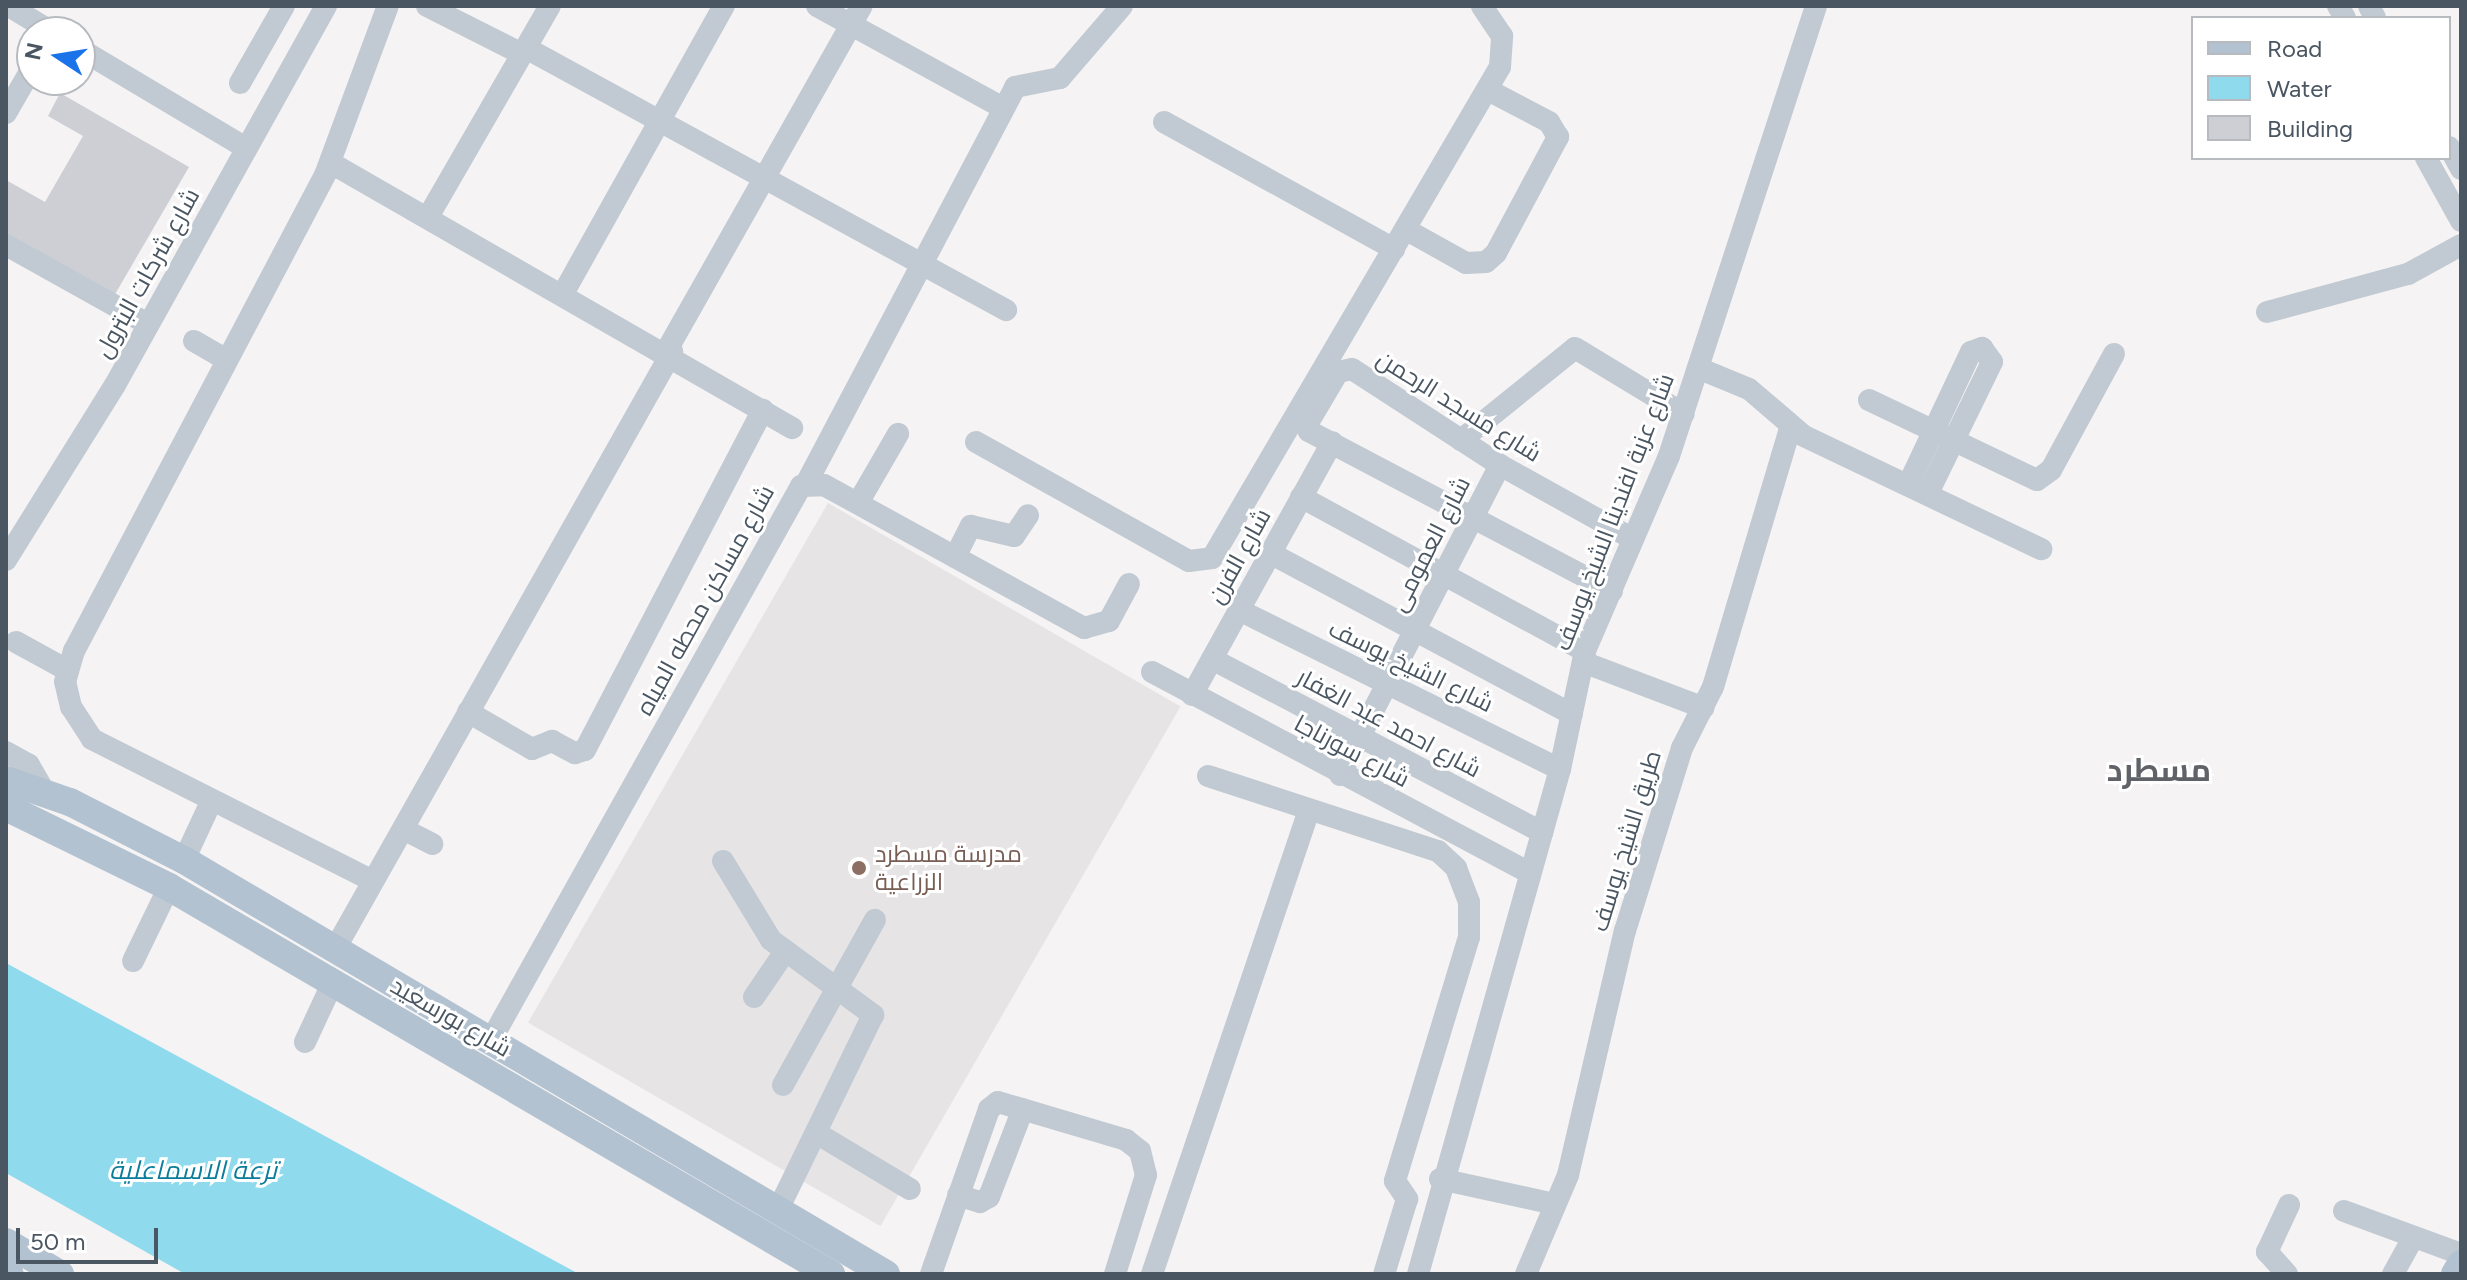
<!DOCTYPE html>
<meta charset="utf-8">
<style>
body{margin:0}
#map{position:relative;width:2467px;height:1280px;overflow:hidden;background:#f5f3f3;font-family:Figtree,Cairo,sans-serif}
div>[style]{position:absolute}
.education>*{inset:0;background:#e6e4e5;transform-origin:0 0}
.water>*{inset:0;background:#90daee}
.building>*{inset:0;background:#cdcfd5}
.minor>*{height:22px;margin:-11px;padding:0 11px;transform-origin:11px;border-radius:11px;background:#c1cad2}
.major>*{height:28px;margin:-14px;padding:0 14px;transform-origin:14px;border-radius:14px;background:#b3c2d1}
.dots>*{width:22px;height:22px;translate:-50% -50%;box-sizing:border-box;border:4px solid #fff;border-radius:50%}
span{translate:-50% -50%;white-space:nowrap;text-align:center;line-height:1.15;-webkit-text-stroke:6px #fff;paint-order:stroke}
.street-label{font-size:24px;color:#4a5661}
.education-label{font-size:24px;color:#785e54}
.left{translate:0 -50%;text-align:left}
.water-label{font-size:26px;color:#0c7c9b;font-style:italic}
.district-label{font-size:32px;color:#5f6368;font-weight:700}
.frame{position:absolute;inset:0;border:8px solid #4a5661;pointer-events:none}
.legend{position:absolute;left:2191px;top:16px;width:260px;height:144px;box-sizing:border-box;background:#fff;border:2px solid #b7bbc0;margin:0;padding:10px 14px;list-style:none;font-size:24px;color:#4a5661}
.legend li{display:flex;align-items:center;gap:16px;height:40px}
.legend b{width:40px;border:2px solid #b7bbc0}
.north{position:absolute;left:16px;top:16px;width:80px;height:80px;box-sizing:border-box;background:#fff;border:2px solid #b7bbc0;border-radius:50%;rotate:282deg;font-size:22px;font-weight:700;line-height:32px;text-align:center;color:#4a5661}
.north::after{content:'';display:block;margin:auto;width:28px;height:36px;background:#1a73e8;clip-path:polygon(50% 0,100% 100%,50% 72%,0 100%)}
.scale{position:absolute;left:16px;top:1228px;width:142px;height:36px;box-sizing:border-box;border:4px solid #4a5661;border-top:0;padding-left:10px;font-size:24px;line-height:28px;white-space:nowrap;color:#4a5661;-webkit-text-stroke:6px #fff;paint-order:stroke}
</style>
<div id="map">
<div class="education">
<div style="left:828px;top:503px;width:407px;height:600px;rotate:30deg"></div>
</div>
<div class="water">
<div style="clip-path:polygon(6px 963px,579px 1274px,185px 1274px,6px 1173px)"></div>
</div>
<div class="building">
<div style="clip-path:polygon(60px 93px,189px 167px,114px 296px,6px 234px,6px 180px,45px 202px,83px 136px,48px 116px)"></div>
</div>
<div class="minor">
<div style="left:9px;top:6px;width:50px;rotate:31.2deg"></div>
<div style="left:427px;top:6px;width:106px;rotate:26.8deg"></div>
<div style="left:817px;top:6px;width:212px;rotate:28.7deg"></div>
<div style="left:2338px;top:6px;width:14px;rotate:60deg"></div>
<div style="left:2369px;top:6px;width:13px;rotate:63deg"></div>
<div style="left:526px;top:48px;width:547px;rotate:28.63deg"></div>
<div style="left:80px;top:49px;width:193px;rotate:30.8deg"></div>
<div style="left:240px;top:83px;width:89px;rotate:-60.3deg"></div>
<div style="left:6px;top:113px;width:52px;rotate:-60deg"></div>
<div style="left:1164px;top:122px;width:263px;rotate:28.9deg"></div>
<div style="left:2449px;top:147px;width:25px;rotate:61deg"></div>
<div style="left:2426px;top:158px;width:72px;rotate:60.9deg"></div>
<div style="left:331px;top:163px;width:532px;rotate:29.89deg"></div>
<div style="left:428px;top:217px;width:244px;rotate:-60deg"></div>
<div style="left:1405px;top:229px;width:70px;rotate:29.1deg"></div>
<div style="left:1466px;top:263px;width:20px;rotate:-3deg"></div>
<div style="left:1486px;top:262px;width:13px;rotate:-42deg"></div>
<div style="left:1496px;top:253px;width:132px;rotate:-61.9deg"></div>
<div style="left:1558px;top:137px;width:17px;rotate:-121deg"></div>
<div style="left:1549px;top:122px;width:69px;rotate:-152.3deg"></div>
<div style="left:6px;top:245px;width:162px;rotate:29.1deg"></div>
<div style="left:564px;top:292px;width:328px;rotate:-60.8deg"></div>
<div style="left:2267px;top:312px;width:146px;rotate:-15.1deg"></div>
<div style="left:2408px;top:274px;width:60px;rotate:-28.7deg"></div>
<div style="left:194px;top:341px;width:38px;rotate:30deg"></div>
<div style="left:667px;top:350px;width:395px;rotate:-60.5deg"></div>
<div style="left:1698px;top:368px;width:55px;rotate:22.4deg"></div>
<div style="left:1749px;top:389px;width:72px;rotate:40.5deg"></div>
<div style="left:1804px;top:436px;width:263px;rotate:25.5deg"></div>
<div style="left:1869px;top:400px;width:186px;rotate:25.5deg"></div>
<div style="left:2037px;top:480px;width:17px;rotate:-36deg"></div>
<div style="left:2051px;top:470px;width:132px;rotate:-61.5deg"></div>
<div style="left:1461px;top:440px;width:146px;rotate:-38.9deg"></div>
<div style="left:1575px;top:348px;width:127px;rotate:31.2deg"></div>
<div style="left:976px;top:442px;width:244px;rotate:29.2deg"></div>
<div style="left:1189px;top:561px;width:23px;rotate:-7deg"></div>
<div style="left:1212px;top:558px;width:569px;rotate:-59.61deg"></div>
<div style="left:1500px;top:67px;width:31px;rotate:-86deg"></div>
<div style="left:1502px;top:36px;width:36px;rotate:-124deg"></div>
<div style="left:1909px;top:483px;width:145px;rotate:-64.7deg"></div>
<div style="left:1971px;top:352px;width:12px;rotate:-20deg"></div>
<div style="left:1982px;top:348px;width:17px;rotate:54deg"></div>
<div style="left:1992px;top:362px;width:146px;rotate:116deg"></div>
<div style="left:806px;top:484px;width:449px;rotate:-62.2deg"></div>
<div style="left:1015px;top:87px;width:46px;rotate:-11.3deg"></div>
<div style="left:1060px;top:78px;width:95px;rotate:-49.3deg"></div>
<div style="left:1301px;top:497px;width:323px;rotate:28.5deg"></div>
<div style="left:858px;top:503px;width:80px;rotate:-59.9deg"></div>
<div style="left:1270px;top:553px;width:342px;rotate:28.1deg"></div>
<div style="left:955px;top:557px;width:35px;rotate:-63deg"></div>
<div style="left:971px;top:526px;width:44px;rotate:13.1deg"></div>
<div style="left:1014px;top:536px;width:25px;rotate:-56deg"></div>
<div style="left:6px;top:560px;width:206px;rotate:-58.1deg"></div>
<div style="left:115px;top:385px;width:434px;rotate:-60.9deg"></div>
<div style="left:1612px;top:591px;width:343px;rotate:-152.2deg"></div>
<div style="left:1309px;top:431px;width:8px;rotate:-97deg"></div>
<div style="left:1308px;top:423px;width:59px;rotate:-59.5deg"></div>
<div style="left:1338px;top:372px;width:14px;rotate:-12deg"></div>
<div style="left:1352px;top:369px;width:176px;rotate:33deg"></div>
<div style="left:1500px;top:465px;width:152px;rotate:29.1deg"></div>
<div style="left:1239px;top:610px;width:358px;rotate:26.4deg"></div>
<div style="left:16px;top:642px;width:58px;rotate:28.8deg"></div>
<div style="left:1212px;top:659px;width:373px;rotate:27.7deg"></div>
<div style="left:1583px;top:662px;width:129px;rotate:20.8deg"></div>
<div style="left:1152px;top:672px;width:428px;rotate:28deg"></div>
<div style="left:1192px;top:695px;width:289px;rotate:-61deg"></div>
<div style="left:468px;top:712px;width:74px;rotate:30deg"></div>
<div style="left:532px;top:749px;width:22px;rotate:-22deg"></div>
<div style="left:552px;top:741px;width:26px;rotate:28deg"></div>
<div style="left:575px;top:753px;width:10px;rotate:-17deg"></div>
<div style="left:585px;top:750px;width:384px;rotate:-62.4deg"></div>
<div style="left:6px;top:752px;width:26px;rotate:29deg"></div>
<div style="left:29px;top:765px;width:32px;rotate:60deg"></div>
<div style="left:1340px;top:775px;width:349px;rotate:-62.7deg"></div>
<div style="left:1208px;top:776px;width:242px;rotate:18.1deg"></div>
<div style="left:1438px;top:851px;width:25px;rotate:43deg"></div>
<div style="left:1456px;top:868px;width:36px;rotate:69deg"></div>
<div style="left:1469px;top:902px;width:35px;rotate:90deg"></div>
<div style="left:1469px;top:937px;width:255px;rotate:106.9deg"></div>
<div style="left:1395px;top:1181px;width:22px;rotate:56deg"></div>
<div style="left:1407px;top:1199px;width:78px;rotate:107deg"></div>
<div style="left:403px;top:829px;width:33px;rotate:27deg"></div>
<div style="left:184px;top:860px;width:66px;rotate:-65deg"></div>
<div style="left:723px;top:861px;width:92px;rotate:58.7deg"></div>
<div style="left:771px;top:940px;width:127px;rotate:36.3deg"></div>
<div style="left:873px;top:1015px;width:217px;rotate:116deg"></div>
<div style="left:373px;top:881px;width:315px;rotate:-153.2deg"></div>
<div style="left:92px;top:739px;width:38px;rotate:-123deg"></div>
<div style="left:71px;top:707px;width:26px;rotate:-103deg"></div>
<div style="left:65px;top:682px;width:32px;rotate:-74deg"></div>
<div style="left:74px;top:651px;width:538px;rotate:-62.2deg"></div>
<div style="left:325px;top:175px;width:180px;rotate:-69.6deg"></div>
<div style="left:335px;top:949px;width:686px;rotate:-60.56deg"></div>
<div style="left:133px;top:961px;width:82px;rotate:-64.1deg"></div>
<div style="left:754px;top:997px;width:53px;rotate:-55.7deg"></div>
<div style="left:491px;top:1040px;width:635px;rotate:-60.77deg"></div>
<div style="left:801px;top:486px;width:23px;rotate:-2deg"></div>
<div style="left:824px;top:485px;width:297px;rotate:28.8deg"></div>
<div style="left:1084px;top:628px;width:26px;rotate:-16deg"></div>
<div style="left:1109px;top:621px;width:42px;rotate:-61.6deg"></div>
<div style="left:305px;top:1042px;width:66px;rotate:-65deg"></div>
<div style="left:783px;top:1085px;width:189px;rotate:-60.9deg"></div>
<div style="left:818px;top:1134px;width:107px;rotate:30.9deg"></div>
<div style="left:1440px;top:1179px;width:118px;rotate:12.3deg"></div>
<div style="left:958px;top:1195px;width:23px;rotate:18deg"></div>
<div style="left:980px;top:1202px;width:10px;rotate:-29deg"></div>
<div style="left:989px;top:1197px;width:94px;rotate:-68.9deg"></div>
<div style="left:2344px;top:1211px;width:125px;rotate:20.2deg"></div>
<div style="left:931px;top:1274px;width:175px;rotate:-70.6deg"></div>
<div style="left:989px;top:1109px;width:11px;rotate:-38deg"></div>
<div style="left:998px;top:1102px;width:134px;rotate:16.5deg"></div>
<div style="left:1126px;top:1140px;width:18px;rotate:38deg"></div>
<div style="left:1140px;top:1151px;width:25px;rotate:76deg"></div>
<div style="left:1146px;top:1175px;width:104px;rotate:107.4deg"></div>
<div style="left:1152px;top:1274px;width:489px;rotate:-71.3deg"></div>
<div style="left:1418px;top:1274px;width:525px;rotate:-74.29deg"></div>
<div style="left:1560px;top:769px;width:121px;rotate:-78deg"></div>
<div style="left:1585px;top:651px;width:212px;rotate:-66.7deg"></div>
<div style="left:1669px;top:456px;width:473px;rotate:-71.9deg"></div>
<div style="left:1526px;top:1274px;width:108px;rotate:-67deg"></div>
<div style="left:1568px;top:1175px;width:251px;rotate:-76.9deg"></div>
<div style="left:1625px;top:931px;width:192px;rotate:-72.7deg"></div>
<div style="left:1682px;top:748px;width:68px;rotate:-63.1deg"></div>
<div style="left:1713px;top:687px;width:270px;rotate:-73.4deg"></div>
<div style="left:2287px;top:1274px;width:30px;rotate:-132deg"></div>
<div style="left:2267px;top:1252px;width:52px;rotate:-64.9deg"></div>
<div style="left:2393px;top:1274px;width:38px;rotate:-61deg"></div>
</div>
<div class="major">
<div style="left:6px;top:780px;width:68px;rotate:19deg"></div>
<div style="left:70px;top:802px;width:128px;rotate:27deg"></div>
<div style="left:184px;top:860px;width:815px;rotate:30.53deg"></div>
<div style="left:6px;top:807px;width:182px;rotate:26.1deg"></div>
<div style="left:169px;top:887px;width:767px;rotate:30.31deg"></div>
<div style="left:6px;top:1242px;width:63px;rotate:30.7deg"></div>
<div style="left:6px;top:1272px;width:4px;rotate:27deg"></div>
<div style="left:2455px;top:1274px;width:12px;rotate:-59deg"></div>
</div>
<div class="dots">
<div style="left:859px;top:868px;background:#8d6e63"></div>
</div>
<div class="street-label">
<span style="left:147px;top:273px;rotate:-61deg">شارع شركات البترول</span>
<span style="left:1459px;top:406px;rotate:32deg">شارع مسجد الرحمن</span>
<span style="left:1614px;top:512px;rotate:-69deg">شارع عزبة افندينا الشيخ يوسف</span>
<span style="left:1430px;top:544px;rotate:-63deg">شارع العمومى</span>
<span style="left:1239px;top:556px;rotate:-61deg">شارع الفرن</span>
<span style="left:705px;top:600px;rotate:-61deg">شارع مساكن محطه المياه</span>
<span style="left:1411px;top:666px;rotate:26deg">شارع الشيخ يوسف</span>
<span style="left:1389px;top:723px;rotate:28deg">شارع احمد عبد الغفار</span>
<span style="left:1352px;top:751px;rotate:28deg">شارع سورناجا</span>
<span style="left:1626px;top:841px;rotate:-73deg">طريق الشيخ يوسف</span>
<span style="left:451px;top:1017px;rotate:30deg">شارع بورسعيد</span>
</div>
<div class="education-label">
<span class="left" style="left:875px;top:868px">مدرسة مسطرد<br>الزراعية</span>
</div>
<div class="water-label">
<span style="left:193px;top:1171px">ترعة الاسماعلية</span>
</div>
<div class="district-label">
<span style="left:2159px;top:770px">مسطرد</span>
</div>
<div class="frame"></div>
<ul class="legend">
<li><b style="height:10px;background:#b3c2d1"></b>Road</li>
<li><b style="height:22px;background:#90daee"></b>Water</li>
<li><b style="height:22px;background:#cdcfd5"></b>Building</li>
</ul>
<div class="north">N</div>
<div class="scale">50 m</div>
</div>
